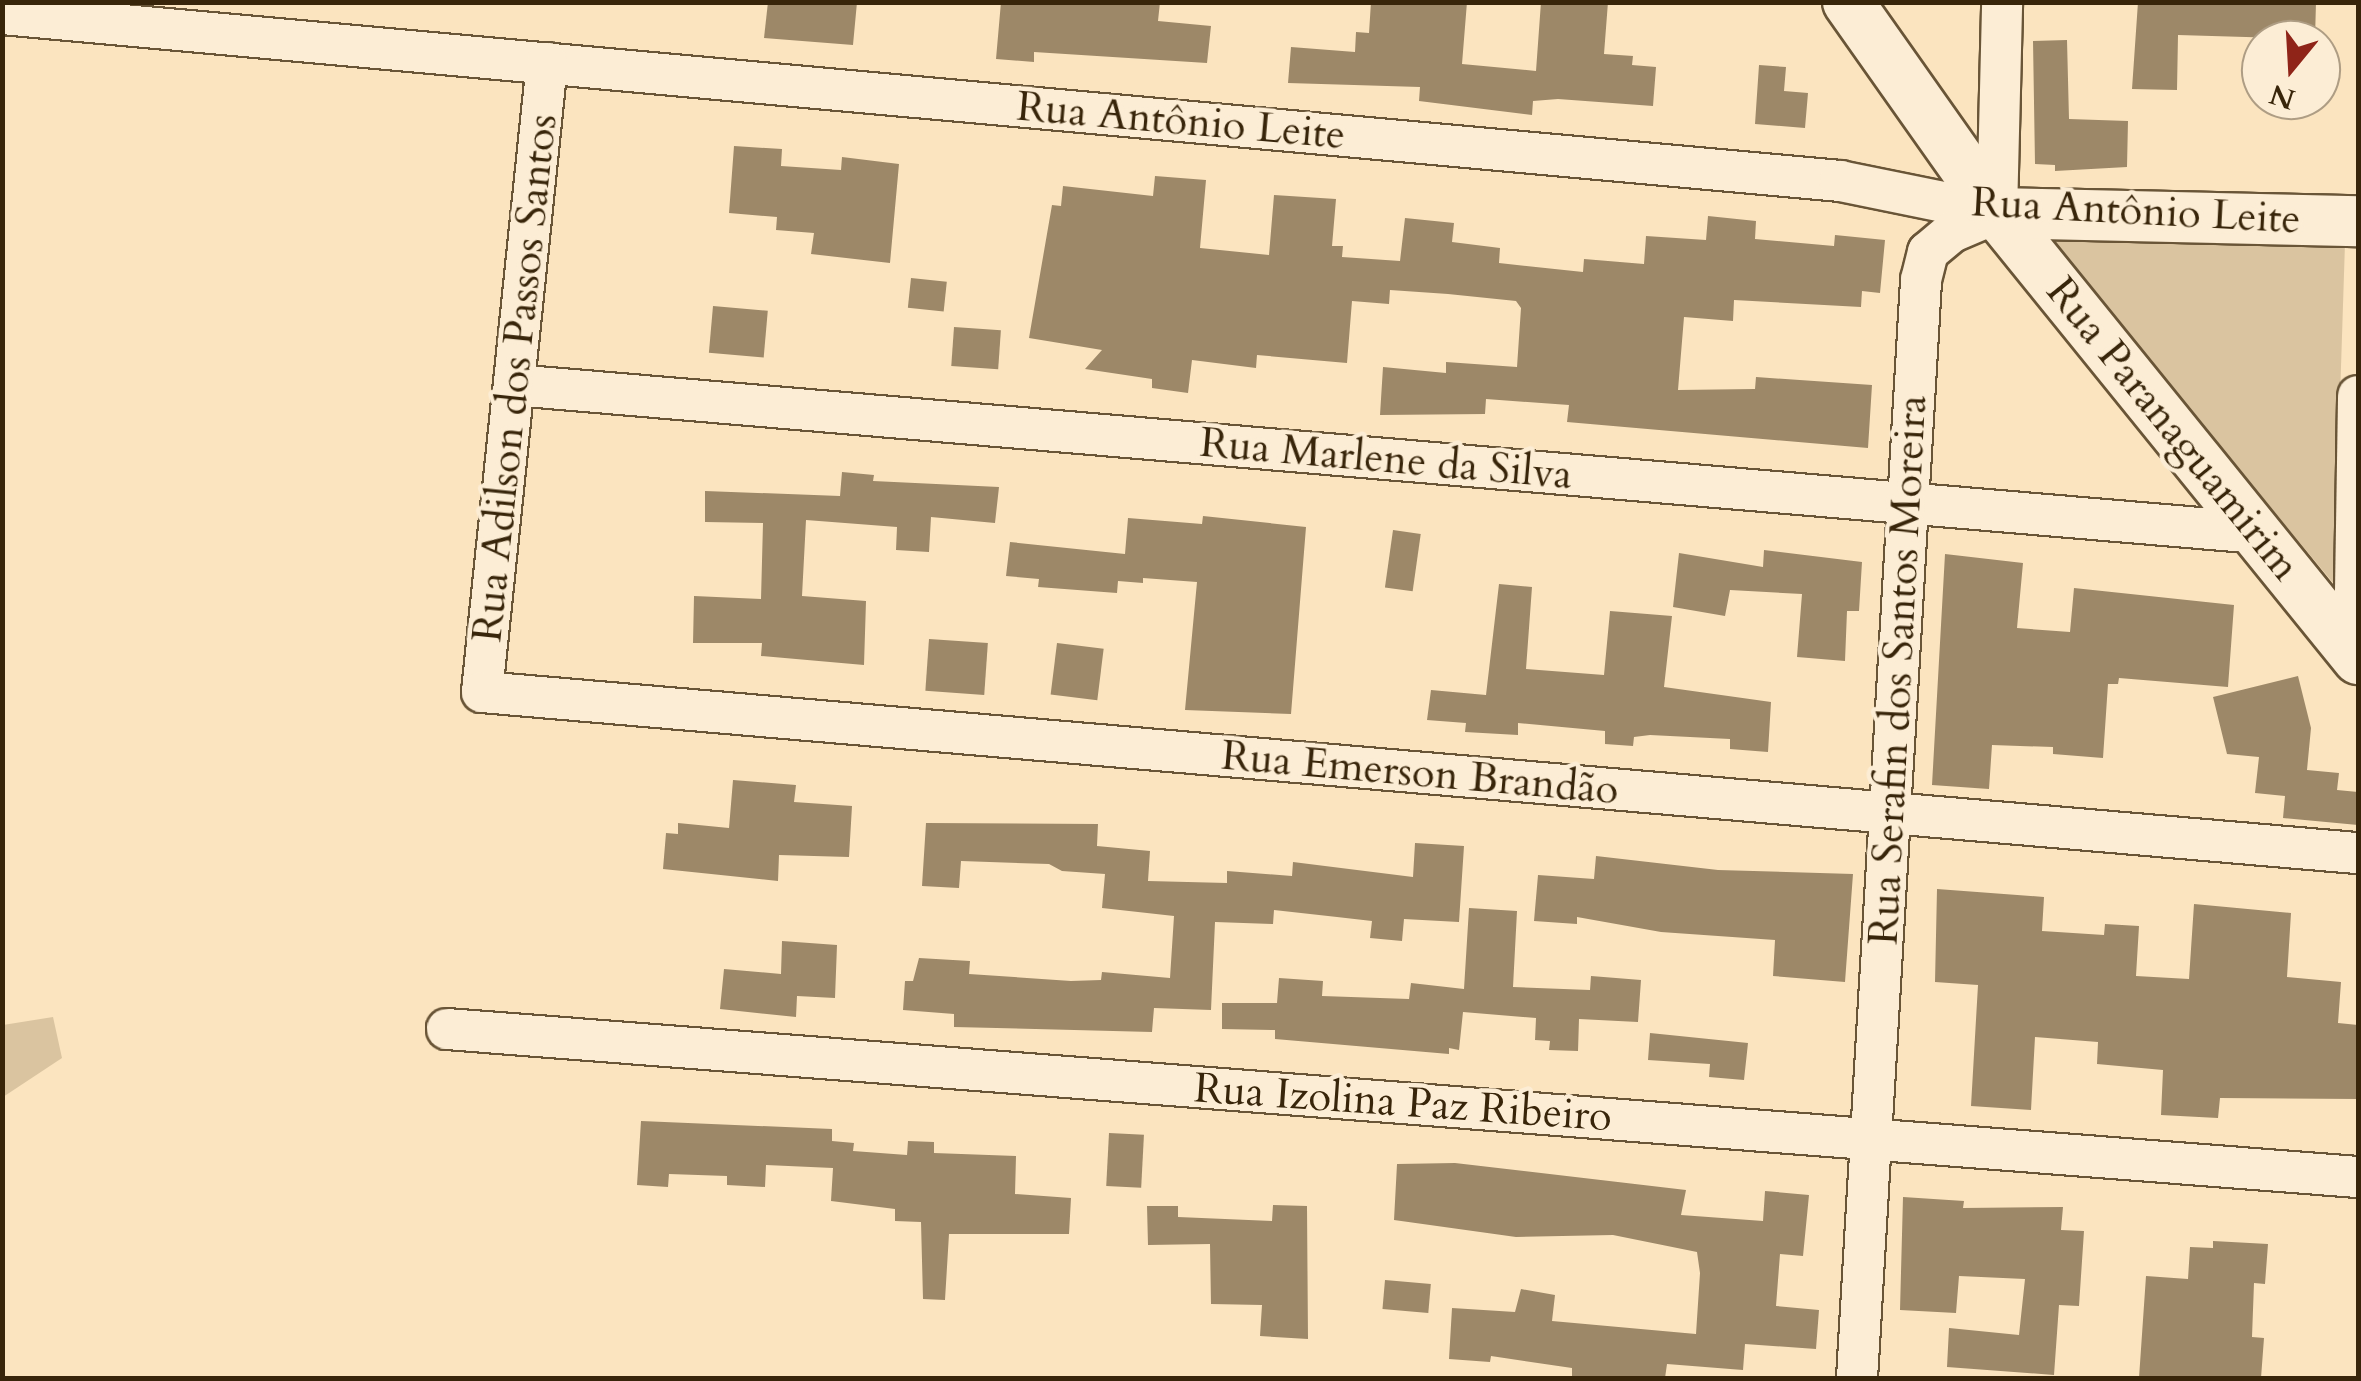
<!DOCTYPE html>
<meta charset="utf-8">
<style>
body{margin:0}
#map{position:relative;width:2361px;height:1381px;overflow:hidden;background:#fbe4bf;font-family:Cardo,serif}
div>[style]{position:absolute}
.green>*{inset:0;background:#dac4a0}
.building>*{inset:0;background:#9d8868;transform-origin:0 0}
.roads{filter:drop-shadow(2px 0 #695537) drop-shadow(-2px 0 #695537) drop-shadow(0 2px #695537) drop-shadow(0 -2px #695537)}
.minor>*{height:40px;margin:-20px;padding:0 20px;transform-origin:20px;border-radius:20px;background:#fcedd5}
.tertiary>*{height:50px;margin:-25px;padding:0 25px;transform-origin:25px;border-radius:25px;background:#fcedd5}
span{translate:-50% -50%;white-space:nowrap;text-align:center;line-height:1.15;-webkit-text-stroke:9px #fcedd5;paint-order:stroke}
.street-label{font-size:42px;color:#38250a}
.frame{position:absolute;inset:0;border:5px solid #38250a;pointer-events:none}
.north{position:absolute;left:2241px;top:20px;width:100px;height:100px;box-sizing:border-box;background:#fcedd5;border:2px solid #ae9d84;border-radius:50%;rotate:198deg;font-size:28px;font-weight:700;line-height:40px;text-align:center;color:#38250a}
.north::after{content:'';display:block;margin:auto;width:35px;height:45px;background:#8f2418;clip-path:polygon(50% 0,100% 100%,50% 72%,0 100%)}
</style>
<div id="map">
<div class="green">
<div style="clip-path:polygon(2047px 237px,2345px 243px,2334px 584px)"></div>
<div style="clip-path:polygon(53px 1017px,62px 1058px,3px 1097px,3px 1025px)"></div>
</div>
<div class="building">
<div style="clip-path:polygon(768px 2px,857px 2px,853px 45px,764px 38px)"></div>
<div style="clip-path:polygon(1001px 2px,1160px 2px,1158px 21px,1211px 26px,1207px 63px,1034px 52px,1034px 62px,996px 59px)"></div>
<div style="clip-path:polygon(1371px 2px,1467px 2px,1462px 64px,1536px 71px,1541px 2px,1608px 2px,1604px 54px,1633px 56px,1632px 65px,1656px 67px,1653px 106px,1558px 99px,1533px 101px,1532px 115px,1419px 101px,1420px 87px,1288px 83px,1291px 47px,1355px 52px,1356px 32px,1369px 33px)"></div>
<div style="clip-path:polygon(2138px 2px,2316px 2px,2315px 39px,2178px 35px,2177px 90px,2132px 89px)"></div>
<div style="clip-path:polygon(2067px 40px,2069px 119px,2128px 121px,2127px 167px,2055px 171px,2055px 165px,2035px 164px,2033px 41px)"></div>
<div style="clip-path:polygon(1759px 65px,1786px 67px,1784px 91px,1808px 93px,1805px 128px,1755px 124px)"></div>
<div style="clip-path:polygon(734px 146px,782px 149px,781px 166px,841px 170px,842px 157px,899px 164px,890px 263px,811px 254px,814px 233px,776px 230px,777px 217px,729px 213px)"></div>
<div style="clip-path:polygon(1155px 176px,1206px 180px,1200px 248px,1269px 255px,1274px 195px,1336px 199px,1332px 246px,1343px 246px,1342px 257px,1400px 261px,1405px 218px,1454px 223px,1452px 242px,1500px 248px,1499px 263px,1583px 272px,1584px 259px,1644px 264px,1646px 236px,1706px 240px,1708px 216px,1756px 221px,1755px 239px,1834px 246px,1835px 235px,1885px 240px,1880px 293px,1862px 291px,1861px 307px,1734px 300px,1733px 321px,1684px 317px,1678px 390px,1755px 389px,1756px 377px,1872px 385px,1868px 448px,1567px 422px,1569px 405px,1486px 399px,1485px 414px,1380px 415px,1383px 367px,1446px 373px,1446px 362px,1517px 367px,1521px 308px,1516px 301px,1448px 294px,1390px 290px,1389px 304px,1352px 301px,1347px 363px,1257px 355px,1256px 368px,1192px 360px,1188px 393px,1152px 388px,1152px 379px,1085px 369px,1102px 350px,1029px 338px,1052px 205px,1061px 206px,1063px 186px,1153px 196px)"></div>
<div style="left:911px;top:278px;width:36px;height:30px;rotate:6deg"></div>
<div style="left:713px;top:306px;width:55px;height:47px;rotate:5deg"></div>
<div style="left:954px;top:327px;width:47px;height:39px;rotate:4deg"></div>
<div style="clip-path:polygon(842px 472px,874px 475px,873px 481px,999px 487px,995px 523px,931px 517px,929px 552px,896px 550px,897px 527px,806px 520px,802px 596px,866px 601px,864px 665px,761px 656px,762px 643px,693px 643px,694px 596px,761px 599px,763px 523px,705px 522px,705px 491px,840px 496px)"></div>
<div style="clip-path:polygon(1203px 516px,1306px 527px,1291px 714px,1185px 710px,1197px 582px,1143px 578px,1143px 583px,1118px 581px,1117px 593px,1038px 587px,1039px 579px,1006px 576px,1010px 542px,1125px 554px,1128px 518px,1202px 524px)"></div>
<div style="left:1393px;top:530px;width:28px;height:58px;rotate:8deg"></div>
<div style="clip-path:polygon(1764px 550px,1862px 562px,1859px 611px,1847px 611px,1845px 661px,1797px 657px,1802px 594px,1730px 590px,1725px 616px,1673px 607px,1679px 553px,1763px 567px)"></div>
<div style="clip-path:polygon(1945px 554px,2023px 563px,2017px 628px,2070px 632px,2074px 588px,2234px 605px,2228px 687px,2119px 678px,2118px 684px,2108px 684px,2103px 758px,2053px 754px,2053px 747px,1992px 745px,1989px 789px,1932px 785px)"></div>
<div style="clip-path:polygon(1499px 584px,1532px 587px,1526px 669px,1604px 675px,1610px 611px,1672px 616px,1664px 687px,1771px 702px,1768px 752px,1730px 749px,1730px 739px,1650px 735px,1634px 737px,1633px 746px,1605px 744px,1605px 731px,1518px 723px,1518px 735px,1465px 732px,1466px 723px,1427px 720px,1431px 690px,1486px 695px)"></div>
<div style="left:929px;top:639px;width:59px;height:52px;rotate:4deg"></div>
<div style="left:1057px;top:643px;width:47px;height:52px;rotate:7deg"></div>
<div style="clip-path:polygon(2298px 676px,2311px 728px,2307px 770px,2339px 773px,2337px 790px,2358px 792px,2358px 825px,2283px 818px,2285px 796px,2255px 793px,2259px 757px,2227px 754px,2213px 697px)"></div>
<div style="clip-path:polygon(733px 780px,796px 785px,794px 802px,852px 806px,849px 857px,779px 855px,778px 881px,663px 869px,666px 833px,678px 834px,678px 823px,729px 828px)"></div>
<div style="clip-path:polygon(926px 823px,1098px 824px,1097px 846px,1150px 851px,1148px 881px,1227px 883px,1227px 871px,1292px 876px,1293px 862px,1413px 877px,1415px 843px,1464px 846px,1459px 922px,1404px 919px,1402px 941px,1370px 938px,1372px 921px,1337px 917px,1274px 910px,1273px 924px,1215px 922px,1211px 1010px,1154px 1008px,1152px 1032px,954px 1027px,954px 1014px,903px 1010px,905px 981px,913px 981px,919px 958px,970px 961px,969px 974px,1071px 981px,1101px 980px,1102px 972px,1170px 978px,1174px 916px,1102px 908px,1105px 874px,1062px 871px,1049px 864px,961px 861px,959px 888px,922px 886px)"></div>
<div style="clip-path:polygon(1596px 856px,1718px 870px,1853px 874px,1845px 982px,1773px 976px,1775px 940px,1661px 932px,1577px 917px,1577px 924px,1534px 921px,1538px 875px,1594px 879px)"></div>
<div style="clip-path:polygon(1937px 889px,2044px 897px,2042px 931px,2104px 935px,2105px 924px,2139px 926px,2136px 976px,2189px 979px,2194px 904px,2291px 913px,2287px 977px,2341px 982px,2338px 1023px,2358px 1025px,2358px 1099px,2220px 1098px,2218px 1118px,2161px 1115px,2163px 1070px,2097px 1064px,2098px 1042px,2035px 1037px,2031px 1110px,1971px 1106px,1978px 985px,1935px 982px)"></div>
<div style="clip-path:polygon(1469px 908px,1517px 911px,1513px 987px,1590px 990px,1591px 976px,1641px 980px,1638px 1022px,1579px 1019px,1578px 1051px,1549px 1050px,1550px 1041px,1535px 1040px,1536px 1018px,1463px 1012px,1459px 1050px,1449px 1048px,1449px 1054px,1275px 1039px,1275px 1030px,1222px 1029px,1222px 1003px,1277px 1003px,1279px 978px,1323px 981px,1322px 996px,1409px 999px,1411px 983px,1464px 989px)"></div>
<div style="clip-path:polygon(782px 941px,837px 945px,835px 998px,797px 996px,796px 1017px,720px 1009px,724px 969px,781px 974px)"></div>
<div style="clip-path:polygon(1650px 1033px,1748px 1043px,1744px 1080px,1709px 1077px,1710px 1064px,1648px 1060px)"></div>
<div style="clip-path:polygon(641px 1121px,832px 1129px,832px 1141px,854px 1143px,853px 1151px,907px 1155px,908px 1141px,934px 1142px,934px 1153px,1016px 1156px,1015px 1194px,1071px 1198px,1069px 1234px,949px 1234px,945px 1300px,923px 1299px,921px 1222px,895px 1221px,895px 1209px,831px 1201px,833px 1168px,766px 1165px,765px 1187px,727px 1185px,727px 1176px,669px 1174px,668px 1187px,637px 1185px)"></div>
<div style="left:1109px;top:1133px;width:35px;height:53px;rotate:3deg"></div>
<div style="clip-path:polygon(1455px 1163px,1686px 1190px,1681px 1215px,1763px 1221px,1765px 1191px,1809px 1195px,1803px 1256px,1780px 1254px,1776px 1306px,1819px 1310px,1816px 1349px,1745px 1344px,1743px 1370px,1667px 1364px,1665px 1378px,1572px 1378px,1572px 1368px,1491px 1356px,1490px 1362px,1449px 1359px,1452px 1308px,1515px 1312px,1521px 1289px,1555px 1295px,1552px 1321px,1696px 1334px,1700px 1273px,1697px 1252px,1613px 1235px,1516px 1237px,1394px 1220px,1397px 1164px)"></div>
<div style="clip-path:polygon(1903px 1197px,1964px 1201px,1963px 1208px,2063px 1207px,2061px 1230px,2084px 1231px,2079px 1306px,2059px 1305px,2054px 1375px,1947px 1367px,1949px 1328px,2019px 1335px,2025px 1279px,1959px 1276px,1956px 1313px,1900px 1310px)"></div>
<div style="clip-path:polygon(1273px 1205px,1307px 1206px,1308px 1339px,1260px 1336px,1262px 1305px,1211px 1304px,1210px 1244px,1148px 1245px,1147px 1206px,1178px 1206px,1178px 1217px,1272px 1221px)"></div>
<div style="clip-path:polygon(2213px 1241px,2268px 1244px,2265px 1284px,2254px 1283px,2252px 1337px,2264px 1338px,2261px 1378px,2139px 1378px,2146px 1276px,2188px 1279px,2190px 1247px,2213px 1248px)"></div>
<div style="left:1385px;top:1280px;width:46px;height:29px;rotate:5deg"></div>
</div>
<div class="roads">
<div class="minor">
<div style="left:2px;top:14px;width:1846px;rotate:5.19deg"></div>
<div style="left:1840px;top:181px;width:160px;rotate:11.5deg"></div>
<div style="left:547px;top:63px;width:632px;rotate:95.9deg"></div>
<div style="left:482px;top:692px;width:1883px;rotate:4.91deg"></div>
<div style="left:514px;top:385px;width:1750px;rotate:4.85deg"></div>
<div style="left:2354px;top:654px;width:258px;rotate:-89.1deg"></div>
<div style="left:447px;top:1029px;width:1917px;rotate:4.43deg"></div>
<div style="left:1857px;top:1378px;width:1100px;rotate:-86.66deg"></div>
<div style="left:1921px;top:280px;width:29px;rotate:-76deg"></div>
<div style="left:1928px;top:252px;width:31px;rotate:-40deg"></div>
<div style="left:1952px;top:232px;width:49px;rotate:-22.9deg"></div>
<div style="left:1997px;top:213px;width:211px;rotate:-88.6deg"></div>
</div>
<div class="tertiary">
<div style="left:1848px;top:2px;width:258px;rotate:54.8deg"></div>
<div style="left:1997px;top:213px;width:574px;rotate:51.01deg"></div>
<div style="left:1997px;top:213px;width:361px;rotate:1.3deg"></div>
</div>
</div>
<div class="street-label">
<span style="left:1181px;top:121px;rotate:5deg">Rua Antônio Leite</span>
<span style="left:2136px;top:211px;rotate:3deg">Rua Antônio Leite</span>
<span style="left:515px;top:378px;rotate:-84deg">Rua Adilson dos Passos Santos</span>
<span style="left:2173px;top:429px;rotate:51deg">Rua Paranaguamirim</span>
<span style="left:1386px;top:459px;rotate:5deg">Rua Marlene da Silva</span>
<span style="left:1898px;top:670px;rotate:-87deg">Rua Serafin dos Santos Moreira</span>
<span style="left:1420px;top:773px;rotate:5deg">Rua Emerson Brandão</span>
<span style="left:1403px;top:1103px;rotate:4deg">Rua Izolina Paz Ribeiro</span>
</div>
<div class="frame"></div>
<div class="north">N</div>
</div>
